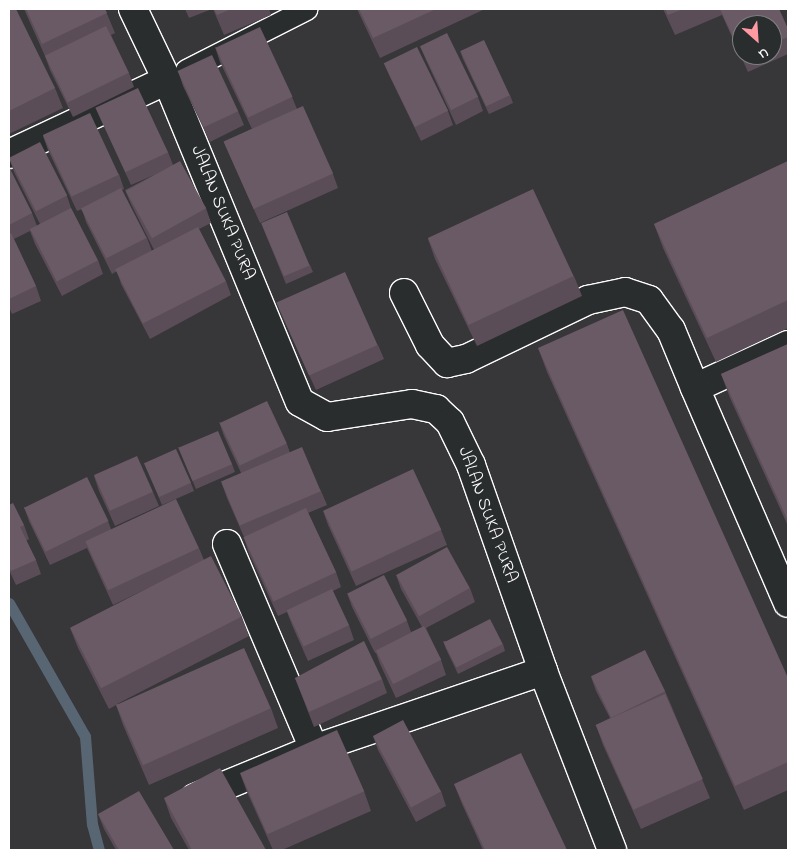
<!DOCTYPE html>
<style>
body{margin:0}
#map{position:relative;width:797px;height:859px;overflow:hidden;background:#373639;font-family:"Indie Flower",sans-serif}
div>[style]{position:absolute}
.stream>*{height:11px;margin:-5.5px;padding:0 5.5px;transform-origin:5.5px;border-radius:5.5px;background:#586674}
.roads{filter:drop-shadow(1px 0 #fff) drop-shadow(-1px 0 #fff) drop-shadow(0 1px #fff) drop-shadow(0 -1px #fff)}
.service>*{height:21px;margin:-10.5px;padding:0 10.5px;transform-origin:10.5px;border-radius:10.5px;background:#2a2d2e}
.minor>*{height:28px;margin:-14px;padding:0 14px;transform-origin:14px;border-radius:14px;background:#2a2d2e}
.wall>*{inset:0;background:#5b4d57}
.building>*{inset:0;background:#6a5a65;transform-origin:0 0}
span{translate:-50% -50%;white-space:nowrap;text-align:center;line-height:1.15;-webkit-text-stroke:5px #2a2d2e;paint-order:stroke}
.street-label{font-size:18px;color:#fff}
.frame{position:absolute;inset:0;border:10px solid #fff;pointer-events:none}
.north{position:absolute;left:732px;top:15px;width:50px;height:50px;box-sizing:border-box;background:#2a2d2e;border:1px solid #7f8182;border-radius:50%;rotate:154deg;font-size:14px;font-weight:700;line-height:20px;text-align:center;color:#fff}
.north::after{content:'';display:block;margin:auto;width:18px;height:22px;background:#ff9aa2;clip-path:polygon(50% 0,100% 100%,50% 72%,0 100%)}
</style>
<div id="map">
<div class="stream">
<div style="left:9px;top:603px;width:153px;rotate:60.3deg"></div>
<div style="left:85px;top:736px;width:88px;rotate:85.5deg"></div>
<div style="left:92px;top:824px;width:27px;rotate:75deg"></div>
</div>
<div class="roads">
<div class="service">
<div style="left:186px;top:70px;width:135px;rotate:-26.9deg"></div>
</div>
<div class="minor">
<div style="left:133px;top:9px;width:79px;rotate:64.4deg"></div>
<div style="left:167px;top:80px;width:348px;rotate:67.6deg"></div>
<div style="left:300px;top:402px;width:31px;rotate:29deg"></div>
<div style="left:327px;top:417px;width:86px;rotate:-8.7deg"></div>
<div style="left:412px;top:404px;width:25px;rotate:12deg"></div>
<div style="left:436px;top:409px;width:19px;rotate:43deg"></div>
<div style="left:450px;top:422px;width:48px;rotate:64deg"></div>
<div style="left:471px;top:465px;width:218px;rotate:70.7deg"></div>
<div style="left:543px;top:671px;width:192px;rotate:68.9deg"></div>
<div style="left:9px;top:154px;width:174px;rotate:-25.1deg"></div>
<div style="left:404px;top:293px;width:58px;rotate:63.4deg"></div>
<div style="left:430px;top:345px;width:25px;rotate:47deg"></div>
<div style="left:447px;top:363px;width:19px;rotate:-12deg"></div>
<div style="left:466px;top:359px;width:136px;rotate:-25.8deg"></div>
<div style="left:588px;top:300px;width:38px;rotate:-12deg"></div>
<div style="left:625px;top:292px;width:25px;rotate:18deg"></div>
<div style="left:649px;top:300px;width:37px;rotate:54deg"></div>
<div style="left:671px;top:330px;width:63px;rotate:67.5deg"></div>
<div style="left:788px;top:345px;width:102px;rotate:155.2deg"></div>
<div style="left:695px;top:388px;width:234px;rotate:66.6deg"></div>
<div style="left:227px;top:544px;width:223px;rotate:67deg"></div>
<div style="left:195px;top:798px;width:129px;rotate:-22.4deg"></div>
<div style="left:314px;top:749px;width:242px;rotate:-18.8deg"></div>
</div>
</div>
<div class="wall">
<div style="clip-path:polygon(9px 9px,55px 88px,63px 108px,9px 134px)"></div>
<div style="clip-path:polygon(24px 9px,105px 9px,115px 33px,111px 35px,129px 73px,134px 87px,73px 117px,50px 70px,45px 56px)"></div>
<div style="clip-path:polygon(185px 9px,212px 9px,189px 18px)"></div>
<div style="clip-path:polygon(213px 9px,269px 9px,271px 15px,224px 35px)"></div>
<div style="clip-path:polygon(357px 9px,485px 9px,380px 58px)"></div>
<div style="clip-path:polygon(evenodd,663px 9px,779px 9px,788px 29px,788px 54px,748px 72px,722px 15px,675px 35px,663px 9px,772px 25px,772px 55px,742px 55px,772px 25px)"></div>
<div style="clip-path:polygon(420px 46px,478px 97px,483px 111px,456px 125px,426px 60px)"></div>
<div style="clip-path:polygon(215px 47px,292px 97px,297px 109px,333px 174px,338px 188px,260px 223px,230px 156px,224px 142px,252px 129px,220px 62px)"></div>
<div style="clip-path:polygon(460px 51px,510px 95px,513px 103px,489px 114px,463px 59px)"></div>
<div style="clip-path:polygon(384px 63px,448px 111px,453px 125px,421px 141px,390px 77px)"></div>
<div style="clip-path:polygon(178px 71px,238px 111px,244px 125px,210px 142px,183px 86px)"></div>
<div style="clip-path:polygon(96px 108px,168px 152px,173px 165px,206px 208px,211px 223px,199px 229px,226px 281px,231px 295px,150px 339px,121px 284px,117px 271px,112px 274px,86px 222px,82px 209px,77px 211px,48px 150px,43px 136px,119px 174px,124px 189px,122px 190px,147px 238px,152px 251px,154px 250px,131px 204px,125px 190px,154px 175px,131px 185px,102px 122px)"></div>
<div style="clip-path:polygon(9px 158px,67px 196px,71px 208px,98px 260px,103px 274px,62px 296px,35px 244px,30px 231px,14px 239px,36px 286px,41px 301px,12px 314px,9px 307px,9px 167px,32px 213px,37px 226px,40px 224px,14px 172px)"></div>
<div style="clip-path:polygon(788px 161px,788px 328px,716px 362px,663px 248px,654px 224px)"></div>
<div style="clip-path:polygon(261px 223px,310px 265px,313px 272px,286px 284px)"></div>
<div style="clip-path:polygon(428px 239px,574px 276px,582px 296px,477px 346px,435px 259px)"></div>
<div style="clip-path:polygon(277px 304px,378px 345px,384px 359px,316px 390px,283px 318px)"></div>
<div style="clip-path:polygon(788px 344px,788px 526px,730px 398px,721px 374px)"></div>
<div style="clip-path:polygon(538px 348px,788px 678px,788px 790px,744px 810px,547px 372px)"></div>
<div style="clip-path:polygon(219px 422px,287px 444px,290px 453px,321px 491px,327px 505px,308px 513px,336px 572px,341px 587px,333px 591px,349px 625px,354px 640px,308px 661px,292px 625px,287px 612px,278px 616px,248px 551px,244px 537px,227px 498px,222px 484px,242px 475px,224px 436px)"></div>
<div style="clip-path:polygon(178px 447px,232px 464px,235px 472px,196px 489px)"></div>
<div style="clip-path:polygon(144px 463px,191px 483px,194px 491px,162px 505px)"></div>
<div style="clip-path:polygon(94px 476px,153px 492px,159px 506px,115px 526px,99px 491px)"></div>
<div style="clip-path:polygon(9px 505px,24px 525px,29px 539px,26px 541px,36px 560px,41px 574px,16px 585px,9px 570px)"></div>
<div style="clip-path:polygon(24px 507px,108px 521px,111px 529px,199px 548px,204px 560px,242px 617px,249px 636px,117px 704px,271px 708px,278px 728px,149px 785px,123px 725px,116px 705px,109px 709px,78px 648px,70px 628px,150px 587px,113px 605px,87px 548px,50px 565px,29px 521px)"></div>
<div style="clip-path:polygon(323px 511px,441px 530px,447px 545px,356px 586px,328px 525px)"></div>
<div style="clip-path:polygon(396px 575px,470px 588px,475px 602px,426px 628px,441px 660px,446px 675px,396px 698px,380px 664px,376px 653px,375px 653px,352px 607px,347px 593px,407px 621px,411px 632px,422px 627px,401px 589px)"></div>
<div style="clip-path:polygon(443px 641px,503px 644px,505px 651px,458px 674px,446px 649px)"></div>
<div style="clip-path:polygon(591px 677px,665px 691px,671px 705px,702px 779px,710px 798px,641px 829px,603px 745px,596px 725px,610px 718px,596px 691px)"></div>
<div style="clip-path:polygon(295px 678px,382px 679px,387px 693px,314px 727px)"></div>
<div style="clip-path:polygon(373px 736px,441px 791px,446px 806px,416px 822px,378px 750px)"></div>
<div style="clip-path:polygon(240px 773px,364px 791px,371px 811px,282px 850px,273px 850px,247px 792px)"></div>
<div style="clip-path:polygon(454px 784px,567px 850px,483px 850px,462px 804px)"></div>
<div style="clip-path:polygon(164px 798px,266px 850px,189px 850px,171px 818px)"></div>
<div style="clip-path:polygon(98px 814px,174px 850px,116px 850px,104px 829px)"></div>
</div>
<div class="building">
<div style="clip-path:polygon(9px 9px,16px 9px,55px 88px,9px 111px)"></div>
<div style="clip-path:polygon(26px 9px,105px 9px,107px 13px,42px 44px)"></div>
<div style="clip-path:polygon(214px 9px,231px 9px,217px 15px)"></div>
<div style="clip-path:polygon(359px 9px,436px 9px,373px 38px)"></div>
<div style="clip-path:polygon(665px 9px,683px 9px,668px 15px)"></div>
<div style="clip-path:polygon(720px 9px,779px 9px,788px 29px,788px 37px,772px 44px,772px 25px,742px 25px,742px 55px,748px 55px,743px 58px)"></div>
<div style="left:106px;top:26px;width:52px;height:68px;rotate:64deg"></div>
<div style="left:260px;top:27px;width:77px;height:49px;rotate:65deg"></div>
<div style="left:447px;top:33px;width:71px;height:30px;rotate:64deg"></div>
<div style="left:484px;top:40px;width:61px;height:26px;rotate:65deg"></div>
<div style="left:417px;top:47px;width:71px;height:37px;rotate:64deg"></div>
<div style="left:212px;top:55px;width:62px;height:38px;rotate:65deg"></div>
<div style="left:138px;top:88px;width:71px;height:47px;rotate:65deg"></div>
<div style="left:303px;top:106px;width:74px;height:87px;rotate:66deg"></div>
<div style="left:90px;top:113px;width:68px;height:52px;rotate:65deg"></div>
<div style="left:40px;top:142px;width:60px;height:35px;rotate:63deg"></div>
<div style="left:180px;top:161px;width:54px;height:62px;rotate:61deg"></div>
<div style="clip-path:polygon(788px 161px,788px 300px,707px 338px,654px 224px)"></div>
<div style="clip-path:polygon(9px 167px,32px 213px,9px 225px)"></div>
<div style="left:121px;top:188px;width:56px;height:45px;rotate:63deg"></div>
<div style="left:533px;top:189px;width:96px;height:116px;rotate:65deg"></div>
<div style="left:71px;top:208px;width:59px;height:46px;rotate:63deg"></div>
<div style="left:287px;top:212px;width:58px;height:28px;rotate:67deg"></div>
<div style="left:198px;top:227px;width:61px;height:93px;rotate:63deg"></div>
<div style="clip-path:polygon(11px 233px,36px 286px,9px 299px,9px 234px)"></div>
<div style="left:345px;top:272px;width:80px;height:75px;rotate:66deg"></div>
<div style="clip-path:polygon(623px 310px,788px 678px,788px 762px,735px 786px,538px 348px)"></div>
<div style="clip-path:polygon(788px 344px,788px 521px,721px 374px)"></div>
<div style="left:267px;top:401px;width:47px;height:52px;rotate:65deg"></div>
<div style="left:218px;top:431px;width:36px;height:43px;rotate:67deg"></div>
<div style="left:302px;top:447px;width:48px;height:88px;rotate:67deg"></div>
<div style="left:176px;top:449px;width:37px;height:35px;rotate:66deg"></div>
<div style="left:137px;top:456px;width:39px;height:47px;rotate:66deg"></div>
<div style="left:413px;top:469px;width:67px;height:99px;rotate:65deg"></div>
<div style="left:87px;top:477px;width:49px;height:70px;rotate:64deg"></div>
<div style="left:176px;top:499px;width:54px;height:100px;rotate:65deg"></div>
<div style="clip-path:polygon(13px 503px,24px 525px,20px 527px,36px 560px,11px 571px,9px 567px,9px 505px)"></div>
<div style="left:306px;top:508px;width:71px;height:69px;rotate:65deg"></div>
<div style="left:447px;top:547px;width:47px;height:58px;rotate:61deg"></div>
<div style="left:211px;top:556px;width:68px;height:158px;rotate:63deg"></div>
<div style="left:384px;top:575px;width:51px;height:41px;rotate:63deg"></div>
<div style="left:332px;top:589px;width:40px;height:50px;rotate:65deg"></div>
<div style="left:490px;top:619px;width:28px;height:52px;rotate:63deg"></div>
<div style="left:424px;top:626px;width:38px;height:54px;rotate:63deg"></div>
<div style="clip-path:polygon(364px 641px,382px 679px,309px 712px,295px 678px)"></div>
<div style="left:244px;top:648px;width:66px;height:140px;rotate:66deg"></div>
<div style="left:645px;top:650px;width:46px;height:60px;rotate:64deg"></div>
<div style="left:665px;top:694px;width:93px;height:76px;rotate:66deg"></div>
<div style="left:403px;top:720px;width:81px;height:34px;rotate:62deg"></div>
<div style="left:337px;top:730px;width:67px;height:106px;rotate:66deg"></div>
<div style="clip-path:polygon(521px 753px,567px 850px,485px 850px,454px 784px)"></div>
<div style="clip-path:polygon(220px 768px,266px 850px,192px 850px,164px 798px)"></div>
<div style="clip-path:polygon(139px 791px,174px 850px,119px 850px,98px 814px)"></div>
</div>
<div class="street-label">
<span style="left:222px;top:213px;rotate:68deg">JALAN SUKA PURA</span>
<span style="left:487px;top:515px;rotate:70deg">JALAN SUKA PURA</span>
</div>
<div class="frame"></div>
<div class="north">U</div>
</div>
